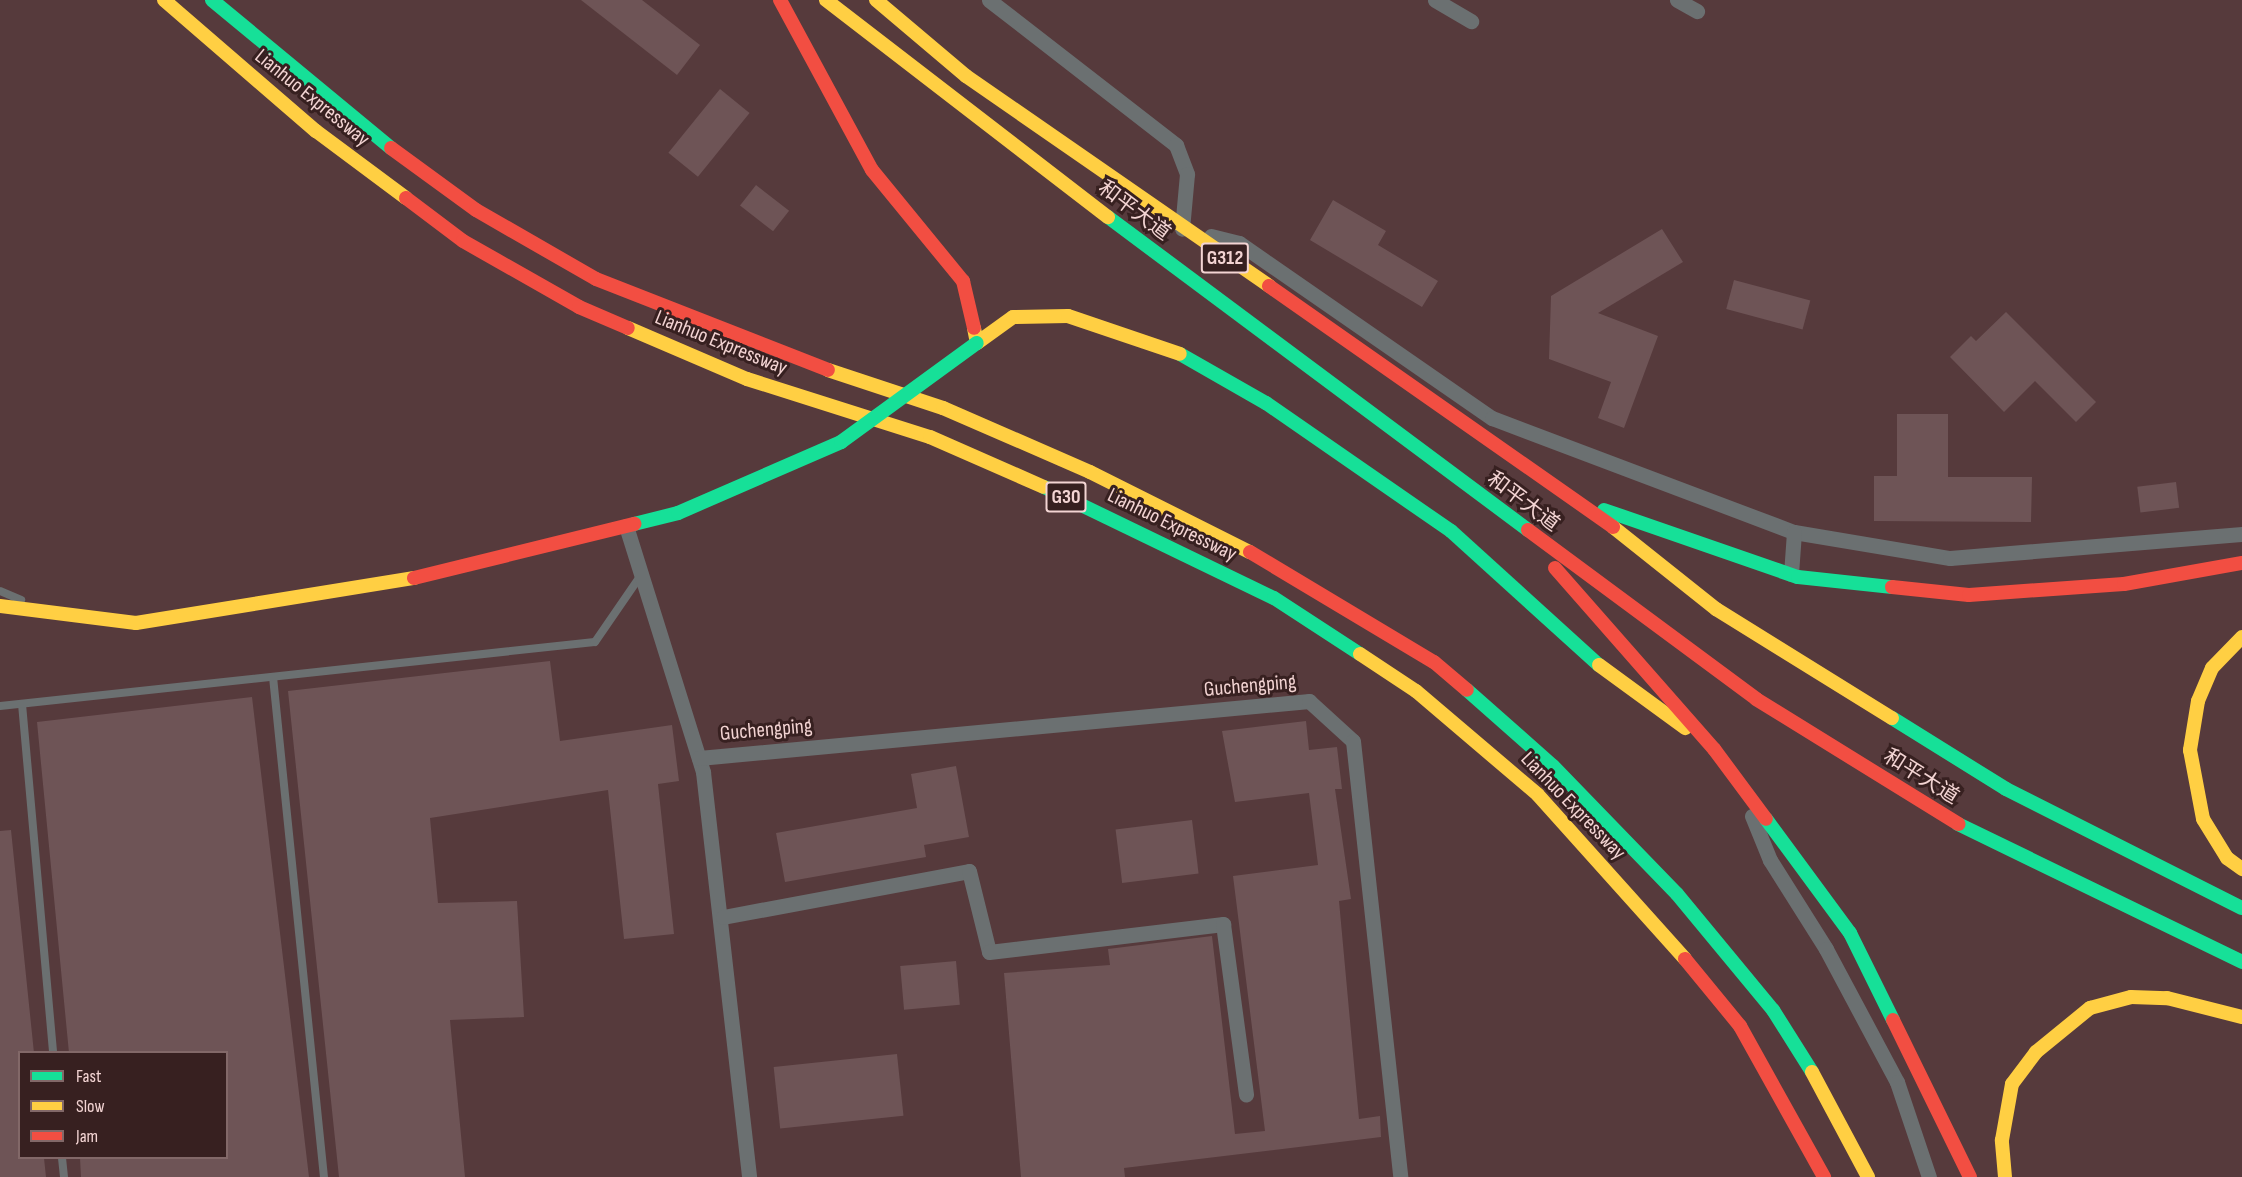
<!DOCTYPE html>
<meta charset="utf-8">
<style>
body{margin:0}
#map{position:relative;width:2242px;height:1177px;overflow:hidden;background:#563a3c;font-family:"Sofia Sans Condensed","Noto Sans SC",sans-serif}
div>[style]{position:absolute}
.building>*{inset:0;background:#6e5456;transform-origin:0 0}
.lane>*{height:8px;margin:-4px;padding:0 4px;transform-origin:4px;border-radius:4px;background:#6b7071}
.street>*{height:15px;margin:-7.5px;padding:0 7.5px;transform-origin:7.5px;border-radius:7.5px;background:#6b7071}
.fast>*{height:14px;margin:-7px;padding:0 7px;transform-origin:7px;border-radius:7px;background:#16e098}
.slow>*{height:14px;margin:-7px;padding:0 7px;transform-origin:7px;border-radius:7px;background:#ffcf43}
.jam>*{height:14px;margin:-7px;padding:0 7px;transform-origin:7px;border-radius:7px;background:#f24e42}
.fast-bridge>*{height:14px;margin:-7px;padding:0 7px;transform-origin:7px;border-radius:7px;background:#16e098}
span{translate:-50% -50%;white-space:nowrap;text-align:center;line-height:1.15;-webkit-text-stroke:6px #372020;paint-order:stroke}
.shield-label span{padding:2px 4px;background:#372020;border:2px solid;border-radius:4px;-webkit-text-stroke-width:0}
.shield-label{font-size:20px;color:#f3d4d3;font-weight:700}
.street-label{font-size:21px;color:#f3d4d3}
.legend{position:absolute;left:18px;top:1051px;width:210px;height:108px;box-sizing:border-box;background:#372020;border:2px solid #826868;margin:0;padding:8px 10px;list-style:none;font-size:18px;color:#f3d4d3}
.legend li{display:flex;align-items:center;gap:12px;height:30px}
.legend b{width:30px;border:2px solid #826868}
</style>
<div id="map">
<div class="building">
<div style="clip-path:polygon(581px 0,642px 0,700px 45px,677px 75px)"></div>
<div style="left:720px;top:89px;width:38px;height:82px;rotate:39deg"></div>
<div style="left:756px;top:185px;width:42px;height:26px;rotate:38deg"></div>
<div style="clip-path:polygon(1333px 200px,1386px 231px,1378px 245px,1438px 281px,1422px 307px,1310px 240px)"></div>
<div style="clip-path:polygon(1662px 229px,1683px 262px,1598px 313px,1658px 336px,1624px 428px,1598px 418px,1611px 382px,1549px 359px,1551px 296px)"></div>
<div style="left:1734px;top:280px;width:79px;height:30px;rotate:15deg"></div>
<div style="clip-path:polygon(2006px 312px,2096px 402px,2076px 422px,2035px 381px,2004px 412px,1950px 357px,1971px 336px,1976px 341px)"></div>
<div style="clip-path:polygon(1897px 414px,1948px 414px,1948px 477px,2032px 477px,2031px 522px,1874px 521px,1874px 476px,1897px 476px)"></div>
<div style="left:2176px;top:482px;width:26px;height:39px;rotate:83deg"></div>
<div style="clip-path:polygon(550px 661px,560px 741px,672px 725px,679px 781px,658px 784px,674px 934px,624px 939px,608px 790px,430px 818px,438px 903px,517px 901px,524px 1017px,450px 1020px,465px 1177px,339px 1177px,288px 691px)"></div>
<div style="clip-path:polygon(252px 697px,309px 1177px,81px 1177px,80px 1158px,226px 1158px,226px 1053px,69px 1053px,37px 722px)"></div>
<div style="clip-path:polygon(1306px 721px,1309px 750px,1337px 747px,1342px 789px,1335px 789px,1351px 899px,1339px 901px,1359px 1119px,1380px 1116px,1381px 1137px,1124px 1168px,1125px 1177px,1021px 1177px,1004px 973px,1110px 965px,1108px 949px,1212px 936px,1235px 1134px,1265px 1131px,1233px 876px,1318px 865px,1309px 793px,1235px 802px,1222px 731px)"></div>
<div style="clip-path:polygon(956px 766px,969px 837px,924px 845px,926px 857px,785px 882px,776px 833px,917px 808px,911px 774px)"></div>
<div style="left:1192px;top:820px;width:54px;height:77px;rotate:83deg"></div>
<div style="clip-path:polygon(11px 830px,34px 1053px,20px 1053px,20px 1158px,44px 1158px,46px 1177px,0 1177px,0 831px)"></div>
<div style="left:956px;top:961px;width:44px;height:56px;rotate:85deg"></div>
<div style="left:897px;top:1054px;width:62px;height:124px;rotate:84deg"></div>
</div>
<div class="lane">
<div style="left:0;top:591px;width:23px;rotate:23deg"></div>
<div style="left:273px;top:677px;width:503px;rotate:84.18deg"></div>
<div style="left:22px;top:704px;width:349px;rotate:84.9deg"></div>
<div style="left:0;top:706px;width:598px;rotate:-6.14deg"></div>
<div style="left:595px;top:642px;width:81px;rotate:-55.5deg"></div>
<div style="left:62px;top:1158px;width:19px;rotate:84deg"></div>
</div>
<div class="street">
<div style="left:989px;top:0;width:237px;rotate:37.8deg"></div>
<div style="left:1176px;top:145px;width:31px;rotate:69deg"></div>
<div style="left:1187px;top:174px;width:55px;rotate:95.2deg"></div>
<div style="left:1435px;top:0;width:42px;rotate:30.3deg"></div>
<div style="left:1677px;top:0;width:23px;rotate:29deg"></div>
<div style="left:1211px;top:236px;width:29px;rotate:14deg"></div>
<div style="left:1239px;top:243px;width:308px;rotate:34.7deg"></div>
<div style="left:1492px;top:418px;width:323px;rotate:20.7deg"></div>
<div style="left:1794px;top:532px;width:158px;rotate:9.5deg"></div>
<div style="left:1950px;top:558px;width:293px;rotate:-4.7deg"></div>
<div style="left:626px;top:526px;width:258px;rotate:72.6deg"></div>
<div style="left:703px;top:772px;width:408px;rotate:83.5deg"></div>
<div style="left:1791px;top:574px;width:42px;rotate:-85.9deg"></div>
<div style="left:699px;top:758px;width:613px;rotate:-5.34deg"></div>
<div style="left:1309px;top:701px;width:59px;rotate:42.3deg"></div>
<div style="left:1353px;top:741px;width:439px;rotate:83.8deg"></div>
<div style="left:1752px;top:816px;width:48px;rotate:67.8deg"></div>
<div style="left:1770px;top:860px;width:105px;rotate:57.8deg"></div>
<div style="left:1826px;top:949px;width:151px;rotate:61.9deg"></div>
<div style="left:1897px;top:1082px;width:100px;rotate:71.4deg"></div>
<div style="left:723px;top:917px;width:250px;rotate:-10.6deg"></div>
<div style="left:969px;top:871px;width:83px;rotate:76.1deg"></div>
<div style="left:989px;top:952px;width:236px;rotate:-6.8deg"></div>
<div style="left:1223px;top:924px;width:172px;rotate:82.3deg"></div>
</div>
<div class="fast">
<div style="left:212px;top:0;width:232px;rotate:39.6deg"></div>
<div style="left:1108px;top:217px;width:524px;rotate:36.69deg"></div>
<div style="left:1180px;top:354px;width:99px;rotate:29.7deg"></div>
<div style="left:1266px;top:403px;width:225px;rotate:34.7deg"></div>
<div style="left:1451px;top:531px;width:200px;rotate:42.2deg"></div>
<div style="left:1044px;top:487px;width:255px;rotate:25.8deg"></div>
<div style="left:1274px;top:598px;width:103px;rotate:33.1deg"></div>
<div style="left:1604px;top:510px;width:205px;rotate:19.1deg"></div>
<div style="left:1798px;top:577px;width:95px;rotate:6.1deg"></div>
<div style="left:634px;top:524px;width:45px;rotate:-14deg"></div>
<div style="left:678px;top:513px;width:178px;rotate:-23.5deg"></div>
<div style="left:1467px;top:690px;width:115px;rotate:41.5deg"></div>
<div style="left:1553px;top:766px;width:178px;rotate:45.9deg"></div>
<div style="left:1677px;top:894px;width:151px;rotate:50.4deg"></div>
<div style="left:1773px;top:1010px;width:73px;rotate:57.8deg"></div>
<div style="left:1892px;top:718px;width:134px;rotate:31.9deg"></div>
<div style="left:2006px;top:789px;width:264px;rotate:26.8deg"></div>
<div style="left:1766px;top:819px;width:142px;rotate:53.6deg"></div>
<div style="left:1850px;top:933px;width:97px;rotate:63.7deg"></div>
<div style="left:1958px;top:824px;width:316px;rotate:25.9deg"></div>
</div>
<div class="slow">
<div style="left:164px;top:0;width:201px;rotate:40.8deg"></div>
<div style="left:316px;top:131px;width:112px;rotate:36.7deg"></div>
<div style="left:826px;top:0;width:356px;rotate:37.6deg"></div>
<div style="left:876px;top:0;width:118px;rotate:40.2deg"></div>
<div style="left:966px;top:76px;width:369px;rotate:34.7deg"></div>
<div style="left:628px;top:328px;width:129px;rotate:23.2deg"></div>
<div style="left:747px;top:379px;width:192px;rotate:17.6deg"></div>
<div style="left:930px;top:437px;width:124px;rotate:23.7deg"></div>
<div style="left:974px;top:328px;width:15px;rotate:79deg"></div>
<div style="left:977px;top:343px;width:44px;rotate:-35.8deg"></div>
<div style="left:1013px;top:317px;width:55px;rotate:-1deg"></div>
<div style="left:1068px;top:316px;width:118px;rotate:18.7deg"></div>
<div style="left:828px;top:370px;width:121px;rotate:18.3deg"></div>
<div style="left:943px;top:408px;width:160px;rotate:23.5deg"></div>
<div style="left:1090px;top:472px;width:179px;rotate:26.6deg"></div>
<div style="left:1613px;top:527px;width:132px;rotate:38.5deg"></div>
<div style="left:1716px;top:609px;width:207px;rotate:31.8deg"></div>
<div style="left:0;top:606px;width:137px;rotate:7.1deg"></div>
<div style="left:136px;top:623px;width:282px;rotate:-9.2deg"></div>
<div style="left:2242px;top:637px;width:43px;rotate:134.1deg"></div>
<div style="left:2212px;top:668px;width:36px;rotate:113deg"></div>
<div style="left:2198px;top:701px;width:50px;rotate:99.3deg"></div>
<div style="left:2190px;top:750px;width:70px;rotate:79.3deg"></div>
<div style="left:2203px;top:819px;width:46px;rotate:58.4deg"></div>
<div style="left:2227px;top:858px;width:19px;rotate:36deg"></div>
<div style="left:1360px;top:654px;width:67px;rotate:33.5deg"></div>
<div style="left:1416px;top:691px;width:160px;rotate:40.4deg"></div>
<div style="left:1538px;top:795px;width:220px;rotate:48.1deg"></div>
<div style="left:1599px;top:665px;width:107px;rotate:36.2deg"></div>
<div style="left:1812px;top:1072px;width:119px;rotate:61.9deg"></div>
<div style="left:2005px;top:1177px;width:37px;rotate:-95deg"></div>
<div style="left:2002px;top:1140px;width:57px;rotate:-79.9deg"></div>
<div style="left:2012px;top:1084px;width:40px;rotate:-53deg"></div>
<div style="left:2036px;top:1052px;width:70px;rotate:-39.2deg"></div>
<div style="left:2090px;top:1008px;width:42px;rotate:-15deg"></div>
<div style="left:2131px;top:997px;width:36px;rotate:2deg"></div>
<div style="left:2167px;top:998px;width:77px;rotate:14.2deg"></div>
</div>
<div class="jam">
<div style="left:780px;top:0;width:193px;rotate:61.6deg"></div>
<div style="left:872px;top:170px;width:144px;rotate:50.7deg"></div>
<div style="left:963px;top:281px;width:48px;rotate:76.8deg"></div>
<div style="left:391px;top:148px;width:105px;rotate:36.1deg"></div>
<div style="left:476px;top:210px;width:138px;rotate:29.9deg"></div>
<div style="left:596px;top:279px;width:249px;rotate:21.4deg"></div>
<div style="left:406px;top:198px;width:71px;rotate:37deg"></div>
<div style="left:463px;top:241px;width:133px;rotate:29.6deg"></div>
<div style="left:579px;top:307px;width:53px;rotate:23.2deg"></div>
<div style="left:1269px;top:286px;width:420px;rotate:35deg"></div>
<div style="left:1528px;top:530px;width:284px;rotate:36.5deg"></div>
<div style="left:1756px;top:699px;width:238px;rotate:31.7deg"></div>
<div style="left:1250px;top:552px;width:214px;rotate:30.9deg"></div>
<div style="left:1434px;top:662px;width:43px;rotate:40.3deg"></div>
<div style="left:1555px;top:568px;width:241px;rotate:48.7deg"></div>
<div style="left:1714px;top:749px;width:87px;rotate:53.4deg"></div>
<div style="left:414px;top:578px;width:227px;rotate:-13.8deg"></div>
<div style="left:1892px;top:587px;width:77px;rotate:5.9deg"></div>
<div style="left:1969px;top:595px;width:155px;rotate:-4.1deg"></div>
<div style="left:2124px;top:584px;width:120px;rotate:-10.1deg"></div>
<div style="left:1685px;top:959px;width:87px;rotate:50.6deg"></div>
<div style="left:1740px;top:1026px;width:173px;rotate:60.9deg"></div>
<div style="left:1893px;top:1020px;width:175px;rotate:63.9deg"></div>
</div>
<div class="fast-bridge">
<div style="left:841px;top:442px;width:168px;rotate:-36.1deg"></div>
</div>
<div class="shield-label">
<span style="left:1225px;top:258px">G312</span>
<span style="left:1066px;top:497px">G30</span>
</div>
<div class="street-label">
<span style="left:312px;top:98px;rotate:39deg">Lianhuo Expressway</span>
<span style="left:1134px;top:211px;rotate:37deg">和平大道</span>
<span style="left:721px;top:343px;rotate:22deg">Lianhuo Expressway</span>
<span style="left:1523px;top:502px;rotate:37deg">和平大道</span>
<span style="left:1172px;top:525px;rotate:26deg">Lianhuo Expressway</span>
<span style="left:1250px;top:686px;rotate:-5deg">Guchengping</span>
<span style="left:766px;top:730px;rotate:-5deg">Guchengping</span>
<span style="left:1921px;top:777px;rotate:32deg">和平大道</span>
<span style="left:1573px;top:806px;rotate:46deg">Lianhuo Expressway</span>
</div>
<ul class="legend">
<li><b style="height:8px;background:#16e098"></b>Fast</li>
<li><b style="height:8px;background:#ffcf43"></b>Slow</li>
<li><b style="height:8px;background:#f24e42"></b>Jam</li>
</ul>
</div>
